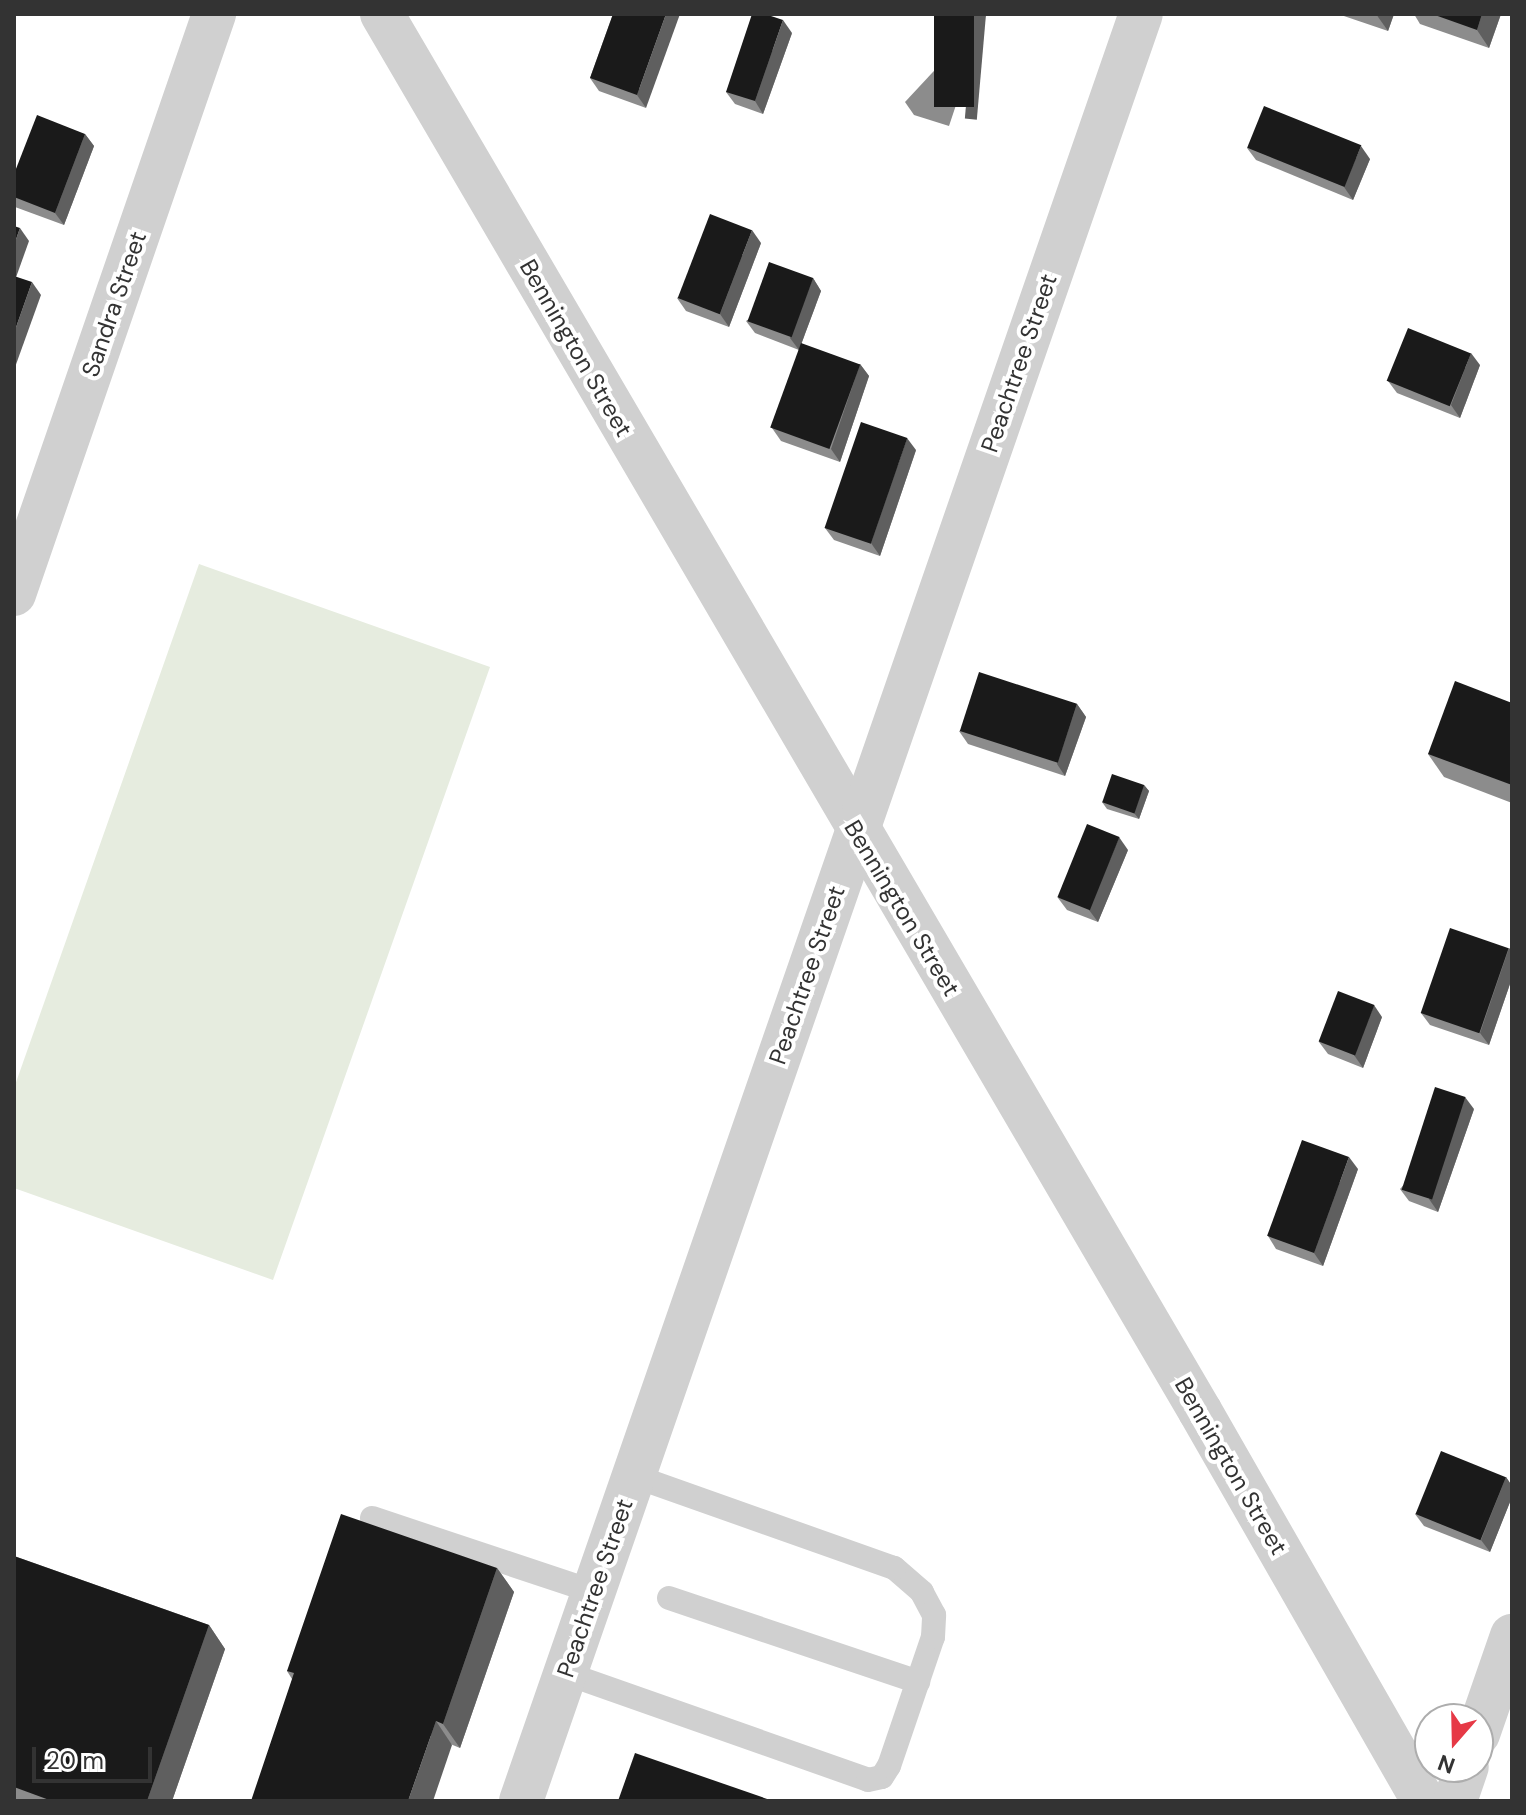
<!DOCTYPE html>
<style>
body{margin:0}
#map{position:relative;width:1526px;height:1815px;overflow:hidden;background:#fff;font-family:"DM Sans",sans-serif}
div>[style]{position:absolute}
.green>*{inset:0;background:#e6ecdf}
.service>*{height:24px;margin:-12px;padding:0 12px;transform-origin:12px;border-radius:12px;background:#d0d0d0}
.minor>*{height:44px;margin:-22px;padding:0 22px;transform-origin:22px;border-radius:22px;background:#d0d0d0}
.wall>*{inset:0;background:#8c8c8c}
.shaded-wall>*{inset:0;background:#5f5f5f;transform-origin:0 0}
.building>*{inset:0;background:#1a1a1a;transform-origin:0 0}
span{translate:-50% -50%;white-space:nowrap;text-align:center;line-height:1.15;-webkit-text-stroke:8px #fff;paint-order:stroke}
.street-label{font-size:24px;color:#333}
.frame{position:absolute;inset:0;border:16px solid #333;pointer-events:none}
.north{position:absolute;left:1414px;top:1703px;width:80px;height:80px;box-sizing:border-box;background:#fff;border:2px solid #adadad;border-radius:50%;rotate:200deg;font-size:22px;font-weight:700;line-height:32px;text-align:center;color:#333}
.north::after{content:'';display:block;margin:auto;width:28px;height:36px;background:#e63946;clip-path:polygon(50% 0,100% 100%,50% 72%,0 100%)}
.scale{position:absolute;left:32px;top:1747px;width:120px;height:36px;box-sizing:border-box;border:4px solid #333;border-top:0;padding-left:10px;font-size:24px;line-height:28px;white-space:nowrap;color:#333;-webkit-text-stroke:6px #fff;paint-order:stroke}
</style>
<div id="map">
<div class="green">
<div style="clip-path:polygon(199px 564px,490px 667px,273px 1280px,14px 1188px,14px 1088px)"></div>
</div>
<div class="service">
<div style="left:372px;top:1518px;width:234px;rotate:18.4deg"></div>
<div style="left:669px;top:1598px;width:263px;rotate:18.6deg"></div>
<div style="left:565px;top:1673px;width:321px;rotate:19.4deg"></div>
<div style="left:868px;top:1780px;width:14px;rotate:-12deg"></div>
<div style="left:882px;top:1777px;width:13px;rotate:-58deg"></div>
<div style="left:889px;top:1766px;width:136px;rotate:-71.2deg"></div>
<div style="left:933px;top:1637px;width:22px;rotate:-87deg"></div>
<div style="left:934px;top:1615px;width:26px;rotate:-118deg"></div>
<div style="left:922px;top:1592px;width:37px;rotate:-139deg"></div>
<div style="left:894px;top:1568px;width:276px;rotate:-160.5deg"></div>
</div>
<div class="minor">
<div style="left:382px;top:14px;width:1619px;rotate:59.65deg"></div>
<div style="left:1200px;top:1411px;width:449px;rotate:60.2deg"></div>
<div style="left:14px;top:594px;width:614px;rotate:-70.97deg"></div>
<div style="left:1478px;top:1734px;width:104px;rotate:-70.9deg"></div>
<div style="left:521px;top:1801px;width:1891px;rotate:-70.87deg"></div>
<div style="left:1455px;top:1801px;width:36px;rotate:-71deg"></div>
</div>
<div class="wall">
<div style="clip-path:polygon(613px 14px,646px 108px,599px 91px,590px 78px)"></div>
<div style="clip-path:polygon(1338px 14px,1394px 14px,1388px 31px)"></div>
<div style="clip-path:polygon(1414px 14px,1501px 14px,1489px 48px,1420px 24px)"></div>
<div style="clip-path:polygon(986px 15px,949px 126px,914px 115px,905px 102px)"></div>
<div style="clip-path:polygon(792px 33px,763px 114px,735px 104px,726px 92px)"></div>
<div style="clip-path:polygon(85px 134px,94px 146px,64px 225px,15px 207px,14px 205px,14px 174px)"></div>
<div style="clip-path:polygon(1247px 148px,1370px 159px,1353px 200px,1256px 160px)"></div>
<div style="clip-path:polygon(761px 243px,729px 327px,686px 311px,677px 298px)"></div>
<div style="clip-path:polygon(813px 278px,821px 291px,799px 350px,755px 333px,746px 321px)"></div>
<div style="clip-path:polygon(860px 364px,869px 376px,840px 462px,781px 441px,772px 428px)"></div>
<div style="clip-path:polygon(1480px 365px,1460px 418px,1397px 393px,1388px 381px)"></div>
<div style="clip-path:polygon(916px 450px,880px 556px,834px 540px,825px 528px)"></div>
<div style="clip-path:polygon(1512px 703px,1512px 803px,1444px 777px,1428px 754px)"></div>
<div style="clip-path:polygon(1077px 704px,1086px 717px,1065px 776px,968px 744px,959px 731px)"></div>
<div style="clip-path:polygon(1144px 785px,1149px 791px,1139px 819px,1107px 809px,1102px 802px)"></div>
<div style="clip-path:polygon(1128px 850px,1098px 922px,1067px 910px,1058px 898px)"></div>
<div style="clip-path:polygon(1509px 948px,1512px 952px,1512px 978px,1489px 1045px,1430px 1025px,1421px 1013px)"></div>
<div style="clip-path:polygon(1382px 1017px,1363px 1068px,1328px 1054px,1319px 1042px)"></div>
<div style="clip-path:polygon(1474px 1109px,1438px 1212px,1409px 1201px,1400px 1189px)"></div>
<div style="clip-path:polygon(1358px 1169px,1323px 1266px,1276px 1249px,1268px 1236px)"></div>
<div style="clip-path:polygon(1506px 1477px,1512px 1486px,1512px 1497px,1490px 1552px,1424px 1526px,1415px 1514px)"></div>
<div style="clip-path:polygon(14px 1556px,209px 1625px,225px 1649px,172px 1801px,14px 1801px)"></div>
<div style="clip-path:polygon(497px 1568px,514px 1592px,460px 1748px,292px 1679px,287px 1671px)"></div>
</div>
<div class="shaded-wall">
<div style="clip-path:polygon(666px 14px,680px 14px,646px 108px,637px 95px)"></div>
<div style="left:974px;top:14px;width:12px;height:105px;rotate:5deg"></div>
<div style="clip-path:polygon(1376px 14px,1394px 14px,1388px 31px)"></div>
<div style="clip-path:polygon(1482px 14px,1501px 14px,1489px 48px,1477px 30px)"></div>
<div style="clip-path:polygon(783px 20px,792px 33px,763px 114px,755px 101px)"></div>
<div style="clip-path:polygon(85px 134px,94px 146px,64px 225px,55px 213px)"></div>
<div style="clip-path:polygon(1361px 146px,1370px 159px,1353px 200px,1344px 187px)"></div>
<div style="clip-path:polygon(20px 228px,29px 241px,14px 283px,14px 245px)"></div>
<div style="clip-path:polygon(752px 230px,761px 243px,729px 327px,720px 314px)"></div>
<div style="clip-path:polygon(813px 278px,821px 291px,799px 350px,790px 338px)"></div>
<div style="clip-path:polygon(32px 282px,41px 295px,14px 370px,14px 333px)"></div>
<div style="clip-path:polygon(1471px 353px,1480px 365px,1460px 418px,1451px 405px)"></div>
<div style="clip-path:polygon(860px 364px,869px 376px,840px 462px,831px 449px)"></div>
<div style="clip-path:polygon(907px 438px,916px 450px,880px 556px,871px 543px)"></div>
<div style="clip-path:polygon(1077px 704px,1086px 717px,1065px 776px,1057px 764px)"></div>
<div style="clip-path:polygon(1144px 785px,1149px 791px,1139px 819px,1134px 813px)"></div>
<div style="clip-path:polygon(1119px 837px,1128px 850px,1098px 922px,1089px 910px)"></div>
<div style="clip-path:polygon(1509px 948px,1512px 952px,1512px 978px,1489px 1045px,1480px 1033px)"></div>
<div style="clip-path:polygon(1374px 1005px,1382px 1017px,1363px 1068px,1354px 1055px)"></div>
<div style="clip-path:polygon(1465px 1097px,1474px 1109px,1438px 1212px,1429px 1199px)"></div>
<div style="clip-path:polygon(1349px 1157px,1358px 1169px,1323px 1266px,1314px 1253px)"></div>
<div style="clip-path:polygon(1506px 1477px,1512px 1486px,1512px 1497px,1490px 1552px,1481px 1540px)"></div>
<div style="clip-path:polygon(497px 1568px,514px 1592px,460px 1748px,443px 1724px)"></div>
<div style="clip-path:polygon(209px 1625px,225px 1649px,172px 1801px,147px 1801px)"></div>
<div style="clip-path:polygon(436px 1721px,452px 1745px,433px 1801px,408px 1801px)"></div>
</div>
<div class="building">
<div style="clip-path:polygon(613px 14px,666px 14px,637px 95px,590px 78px)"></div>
<div style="clip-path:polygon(752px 14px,765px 14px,783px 20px,755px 101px,726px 92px)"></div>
<div style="left:934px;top:14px;width:40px;height:93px"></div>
<div style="clip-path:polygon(1432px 14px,1482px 14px,1477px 30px)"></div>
<div style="left:1264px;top:106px;width:105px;height:45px;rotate:22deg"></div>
<div style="clip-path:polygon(37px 115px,85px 134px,55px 213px,14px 197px,14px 174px)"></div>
<div style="left:710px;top:214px;width:45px;height:90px;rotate:21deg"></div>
<div style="clip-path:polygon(14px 226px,20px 228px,14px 245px)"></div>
<div style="left:769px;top:262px;width:47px;height:63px;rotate:20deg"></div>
<div style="clip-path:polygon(14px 276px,32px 282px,14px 333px)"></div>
<div style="left:1408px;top:328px;width:68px;height:57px;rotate:22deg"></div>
<div style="left:801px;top:343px;width:63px;height:90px;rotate:20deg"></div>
<div style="left:861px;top:422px;width:49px;height:112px;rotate:19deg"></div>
<div style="left:979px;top:672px;width:103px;height:62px;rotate:18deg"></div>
<div style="clip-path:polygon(1455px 681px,1512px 703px,1512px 785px,1428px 754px)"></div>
<div style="left:1112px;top:774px;width:34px;height:30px;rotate:19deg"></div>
<div style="left:1087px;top:824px;width:35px;height:79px;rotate:22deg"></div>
<div style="left:1450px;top:928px;width:62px;height:90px;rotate:19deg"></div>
<div style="left:1338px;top:991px;width:39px;height:54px;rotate:21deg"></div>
<div style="left:1435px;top:1087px;width:32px;height:108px;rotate:18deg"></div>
<div style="left:1302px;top:1140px;width:50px;height:102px;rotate:20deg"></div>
<div style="left:1441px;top:1451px;width:70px;height:68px;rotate:22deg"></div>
<div style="clip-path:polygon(341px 1514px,497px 1568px,443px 1724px,436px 1721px,408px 1801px,251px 1801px,294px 1673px,287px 1671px)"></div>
<div style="clip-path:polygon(14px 1556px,209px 1625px,147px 1801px,52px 1801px,14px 1787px)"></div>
<div style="clip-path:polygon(635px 1753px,773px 1801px,618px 1801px)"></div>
</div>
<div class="street-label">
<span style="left:114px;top:304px;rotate:-71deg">Sandra Street</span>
<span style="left:576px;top:348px;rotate:60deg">Bennington Street</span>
<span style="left:1019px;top:363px;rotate:-71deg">Peachtree Street</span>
<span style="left:902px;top:908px;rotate:59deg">Bennington Street</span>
<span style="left:807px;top:975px;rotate:-71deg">Peachtree Street</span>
<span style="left:1231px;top:1466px;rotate:60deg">Bennington Street</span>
<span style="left:595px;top:1588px;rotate:-71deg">Peachtree Street</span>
</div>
<div class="frame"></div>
<div class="north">N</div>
<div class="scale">20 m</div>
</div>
